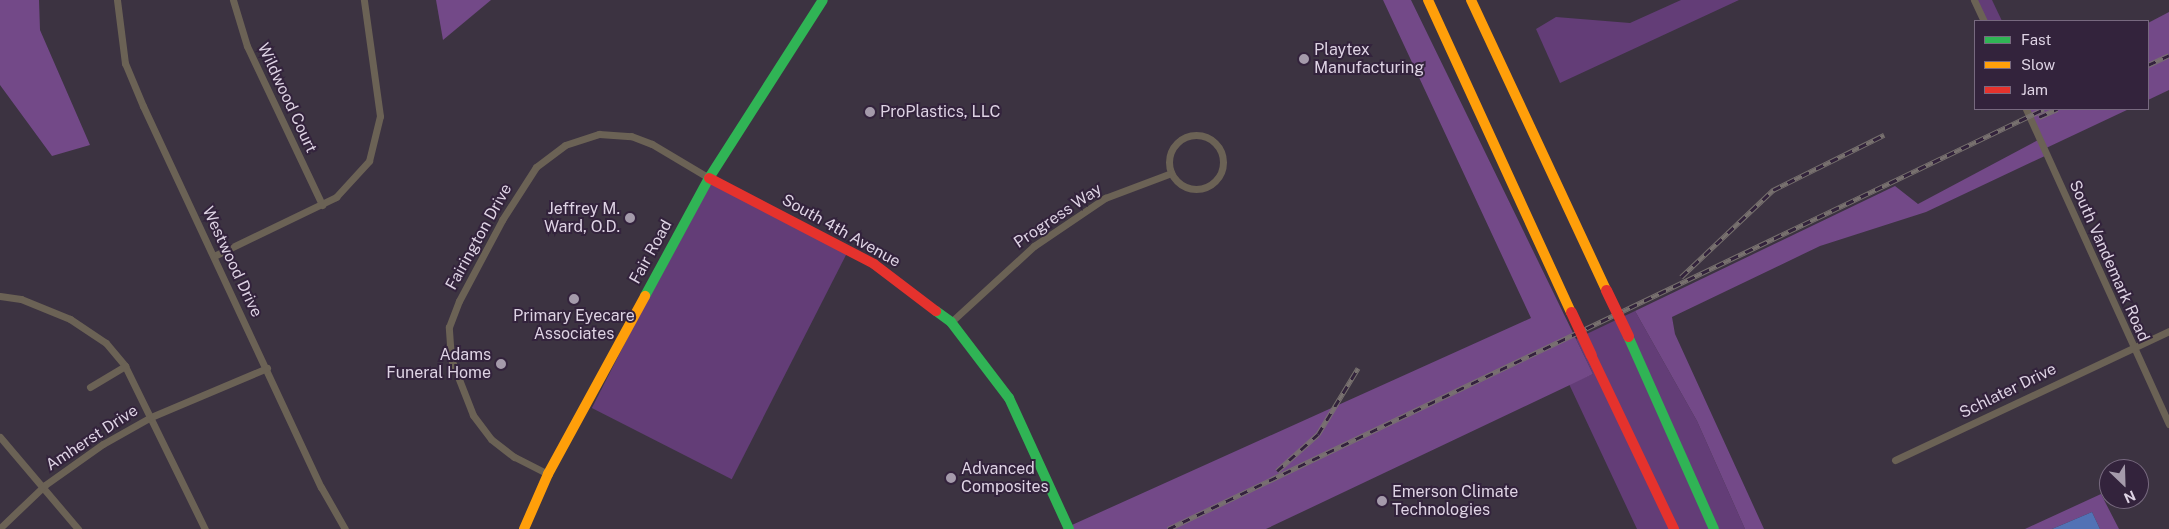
<!DOCTYPE html>
<style>
body{margin:0}
#map{position:relative;width:2169px;height:529px;overflow:hidden;background:#3c3341;font-family:"Public Sans",sans-serif}
div>[style]{position:absolute}
.green>*{inset:0;background:#633d77;transform-origin:0 0}
.forest>*{inset:0;background:#734988}
.water>*{inset:0;background:#5272b5}
.street>*{height:7px;margin:-3.5px;padding:0 3.5px;transform-origin:3.5px;border-radius:3.5px;background:#6b6255}
.street>.ring{margin:-3.5px;padding:0;box-sizing:content-box;background:none;border:7px solid #6b6255;border-radius:50%}
.fast>*{height:10px;margin:-5px;padding:0 5px;transform-origin:5px;border-radius:5px;background:#30b455}
.slow>*{height:10px;margin:-5px;padding:0 5px;transform-origin:5px;border-radius:5px;background:#ff9f0a}
.jam>*{height:10px;margin:-5px;padding:0 5px;transform-origin:5px;border-radius:5px;background:#e5322d}
.rail>*{height:4.5px;margin-top:-2.25px;transform-origin:0;background:repeating-linear-gradient(90deg,#33233c 0 8px,#78716f 0 16px);box-sizing:border-box;border-block:1px solid #78716f}
.jam-bridge>*{height:11px;margin:-5.5px;padding:0 5.5px;transform-origin:5.5px;border-radius:5.5px;background:#e5322d}
.dots>*{width:14px;height:14px;translate:-50% -50%;box-sizing:border-box;border:2px solid #33233c;border-radius:50%}
span{translate:-50% -50%;white-space:nowrap;text-align:center;line-height:1.15;-webkit-text-stroke:4px #33233c;paint-order:stroke}
.poi-label{font-size:16px;color:#ded3e4}
.left{translate:0 -50%;text-align:left}
.right{translate:-100% -50%;text-align:right}
.street-label{font-size:16px;color:#ded3e4}
.legend{position:absolute;left:1974px;top:20px;width:175px;height:90px;box-sizing:border-box;background:#33233c;border:1px solid #77697f;margin:0;padding:6px 9px;list-style:none;font-size:15px;color:#ded3e4}
.legend li{display:flex;align-items:center;gap:10px;height:25px}
.legend b{width:25px;border:1px solid #77697f}
.north{position:absolute;left:2099px;top:459px;width:50px;height:50px;box-sizing:border-box;background:#33233c;border:1px solid #77697f;border-radius:50%;rotate:156deg;font-size:14px;font-weight:700;line-height:20px;text-align:center;color:#ded3e4}
.north::after{content:'';display:block;margin:auto;width:18px;height:22px;background:#a59bab;clip-path:polygon(50% 0,100% 100%,50% 72%,0 100%)}
</style>
<div id="map">
<div class="green">
<div style="clip-path:polygon(1681px 0,1739px 0,1560px 83px,1536px 29px,1556px 17px,1630px 23px)"></div>
<div style="clip-path:polygon(1974px 0,1992px 0,2002px 21px,1984px 21px)"></div>
<div style="left:709px;top:178px;width:157px;height:258px;rotate:27deg"></div>
<div style="clip-path:polygon(1635px 311px,1697px 421px,1745px 529px,1637px 529px,1569px 384px,1593px 374px,1576px 339px)"></div>
</div>
<div class="forest">
<div style="clip-path:polygon(0 0,39px 0,40px 30px,90px 145px,52px 156px,0 85px)"></div>
<div style="clip-path:polygon(436px 0,491px 0,443px 40px)"></div>
<div style="clip-path:polygon(1383px 0,1411px 0,1593px 374px,1266px 529px,1063px 529px,1531px 318px)"></div>
<div style="clip-path:polygon(2169px 12px,2169px 90px,2148px 100px,2148px 23px)"></div>
<div style="clip-path:polygon(2026px 109px,2129px 109px,2044px 149px,2047px 155px,1926px 212px,1820px 246px,1672px 317px,1675px 334px,1764px 529px,1745px 529px,1697px 421px,1635px 311px,1895px 186px,1918px 204px,2040px 139px)"></div>
<div style="clip-path:polygon(2101px 494px,2119px 529px,2100px 529px,2092px 512px,2052px 529px,2025px 529px)"></div>
</div>
<div class="water">
<div style="clip-path:polygon(2092px 512px,2100px 529px,2052px 529px)"></div>
</div>
<div class="street">
<div style="left:117px;top:0;width:64px;rotate:82.8deg"></div>
<div style="left:125px;top:63px;width:47px;rotate:67.3deg"></div>
<div style="left:143px;top:106px;width:421px;rotate:65deg"></div>
<div style="left:321px;top:487px;width:48px;rotate:60.3deg"></div>
<div style="left:233px;top:0;width:48px;rotate:73.1deg"></div>
<div style="left:247px;top:46px;width:176px;rotate:64.7deg"></div>
<div style="left:1974px;top:0;width:23px;rotate:65deg"></div>
<div style="left:2026px;top:109px;width:346px;rotate:65.6deg"></div>
<div class="ring" style="left:1169px;top:135px;width:47px;height:47px"></div>
<div style="left:214px;top:256px;width:136px;rotate:-25.8deg"></div>
<div style="left:336px;top:197px;width:49px;rotate:-47.5deg"></div>
<div style="left:369px;top:161px;width:46px;rotate:-76.3deg"></div>
<div style="left:380px;top:116px;width:117px;rotate:-97.9deg"></div>
<div style="left:0;top:296px;width:21px;rotate:8deg"></div>
<div style="left:21px;top:299px;width:53px;rotate:22.2deg"></div>
<div style="left:70px;top:319px;width:43px;rotate:33.7deg"></div>
<div style="left:106px;top:343px;width:30px;rotate:50deg"></div>
<div style="left:125px;top:366px;width:182px;rotate:63.9deg"></div>
<div style="left:951px;top:322px;width:113px;rotate:-42.5deg"></div>
<div style="left:1034px;top:246px;width:86px;rotate:-34.1deg"></div>
<div style="left:1105px;top:198px;width:71px;rotate:-20.7deg"></div>
<div style="left:90px;top:387px;width:41px;rotate:-31deg"></div>
<div style="left:0;top:437px;width:121px;rotate:49.7deg"></div>
<div style="left:1895px;top:460px;width:303px;rotate:-25.2deg"></div>
<div style="left:548px;top:474px;width:38px;rotate:-153deg"></div>
<div style="left:514px;top:457px;width:29px;rotate:-142deg"></div>
<div style="left:491px;top:439px;width:30px;rotate:-127deg"></div>
<div style="left:473px;top:415px;width:60px;rotate:-111.4deg"></div>
<div style="left:451px;top:359px;width:32px;rotate:-94deg"></div>
<div style="left:449px;top:327px;width:28px;rotate:-69deg"></div>
<div style="left:459px;top:301px;width:92px;rotate:-62deg"></div>
<div style="left:502px;top:220px;width:63px;rotate:-57.3deg"></div>
<div style="left:536px;top:167px;width:36px;rotate:-37deg"></div>
<div style="left:565px;top:145px;width:36px;rotate:-18deg"></div>
<div style="left:599px;top:134px;width:32px;rotate:4deg"></div>
<div style="left:631px;top:136px;width:22px;rotate:21deg"></div>
<div style="left:652px;top:144px;width:66px;rotate:30.8deg"></div>
<div style="left:0;top:528px;width:62px;rotate:-43.7deg"></div>
<div style="left:45px;top:485px;width:71px;rotate:-35.3deg"></div>
<div style="left:103px;top:444px;width:55px;rotate:-29.4deg"></div>
<div style="left:151px;top:417px;width:126px;rotate:-22.9deg"></div>
</div>
<div class="fast">
<div style="left:645px;top:296px;width:134px;rotate:-61.5deg"></div>
<div style="left:709px;top:178px;width:211px;rotate:-57.4deg"></div>
<div style="left:936px;top:311px;width:19px;rotate:36deg"></div>
<div style="left:951px;top:322px;width:96px;rotate:52.7deg"></div>
<div style="left:1009px;top:398px;width:144px;rotate:65.4deg"></div>
<div style="left:1628px;top:336px;width:211px;rotate:66deg"></div>
</div>
<div class="slow">
<div style="left:1428px;top:0;width:343px;rotate:65.4deg"></div>
<div style="left:1471px;top:0;width:320px;rotate:65deg"></div>
<div style="left:524px;top:529px;width:60px;rotate:-66.4deg"></div>
<div style="left:548px;top:474px;width:203px;rotate:-61.4deg"></div>
</div>
<div class="jam">
<div style="left:709px;top:178px;width:186px;rotate:27.5deg"></div>
<div style="left:874px;top:264px;width:78px;rotate:37.2deg"></div>
<div style="left:1591px;top:355px;width:193px;rotate:64.5deg"></div>
</div>
<div class="rail">
<div style="left:2148px;top:65px;width:23px;rotate:-25deg"></div>
<div style="left:2039px;top:117px;width:20px;rotate:-24deg"></div>
<div style="left:1681px;top:277px;width:127px;rotate:-43.4deg"></div>
<div style="left:1773px;top:190px;width:124px;rotate:-26.4deg"></div>
<div style="left:1277px;top:471px;width:55px;rotate:-42.1deg"></div>
<div style="left:1318px;top:434px;width:77px;rotate:-58.8deg"></div>
<div style="left:1168px;top:529px;width:971px;rotate:-25.62deg"></div>
</div>
<div class="jam-bridge">
<div style="left:1606px;top:290px;width:51px;rotate:64.4deg"></div>
<div style="left:1571px;top:312px;width:47px;rotate:65.1deg"></div>
</div>
<div class="dots">
<div style="left:1304px;top:59px;background:#a59bab"></div>
<div style="left:870px;top:112px;background:#a59bab"></div>
<div style="left:630px;top:218px;background:#a59bab"></div>
<div style="left:574px;top:299px;background:#a59bab"></div>
<div style="left:501px;top:364px;background:#a59bab"></div>
<div style="left:951px;top:478px;background:#a59bab"></div>
<div style="left:1382px;top:501px;background:#a59bab"></div>
</div>
<div class="poi-label">
<span class="left" style="left:1314px;top:59px">Playtex<br>Manufacturing</span>
<span class="left" style="left:880px;top:112px">ProPlastics, LLC</span>
<span class="right" style="left:620px;top:218px">Jeffrey M.<br>Ward, O.D.</span>
<span style="left:574px;top:325px">Primary Eyecare<br>Associates</span>
<span class="right" style="left:491px;top:364px">Adams<br>Funeral Home</span>
<span class="left" style="left:961px;top:478px">Advanced<br>Composites</span>
<span class="left" style="left:1392px;top:501px">Emerson Climate<br>Technologies</span>
</div>
<div class="street-label">
<span style="left:287px;top:98px;rotate:65deg">Wildwood Court</span>
<span style="left:1058px;top:216px;rotate:-34deg">Progress Way</span>
<span style="left:841px;top:231px;rotate:29deg">South 4th Avenue</span>
<span style="left:479px;top:237px;rotate:-61deg">Fairington Drive</span>
<span style="left:651px;top:252px;rotate:-61deg">Fair Road</span>
<span style="left:2109px;top:261px;rotate:66deg">South Vandemark Road</span>
<span style="left:232px;top:262px;rotate:65deg">Westwood Drive</span>
<span style="left:2008px;top:391px;rotate:-26deg">Schlater Drive</span>
<span style="left:92px;top:438px;rotate:-33deg">Amherst Drive</span>
</div>
<ul class="legend">
<li><b style="height:6px;background:#30b455"></b>Fast</li>
<li><b style="height:6px;background:#ff9f0a"></b>Slow</li>
<li><b style="height:6px;background:#e5322d"></b>Jam</li>
</ul>
<div class="north">N</div>
</div>
